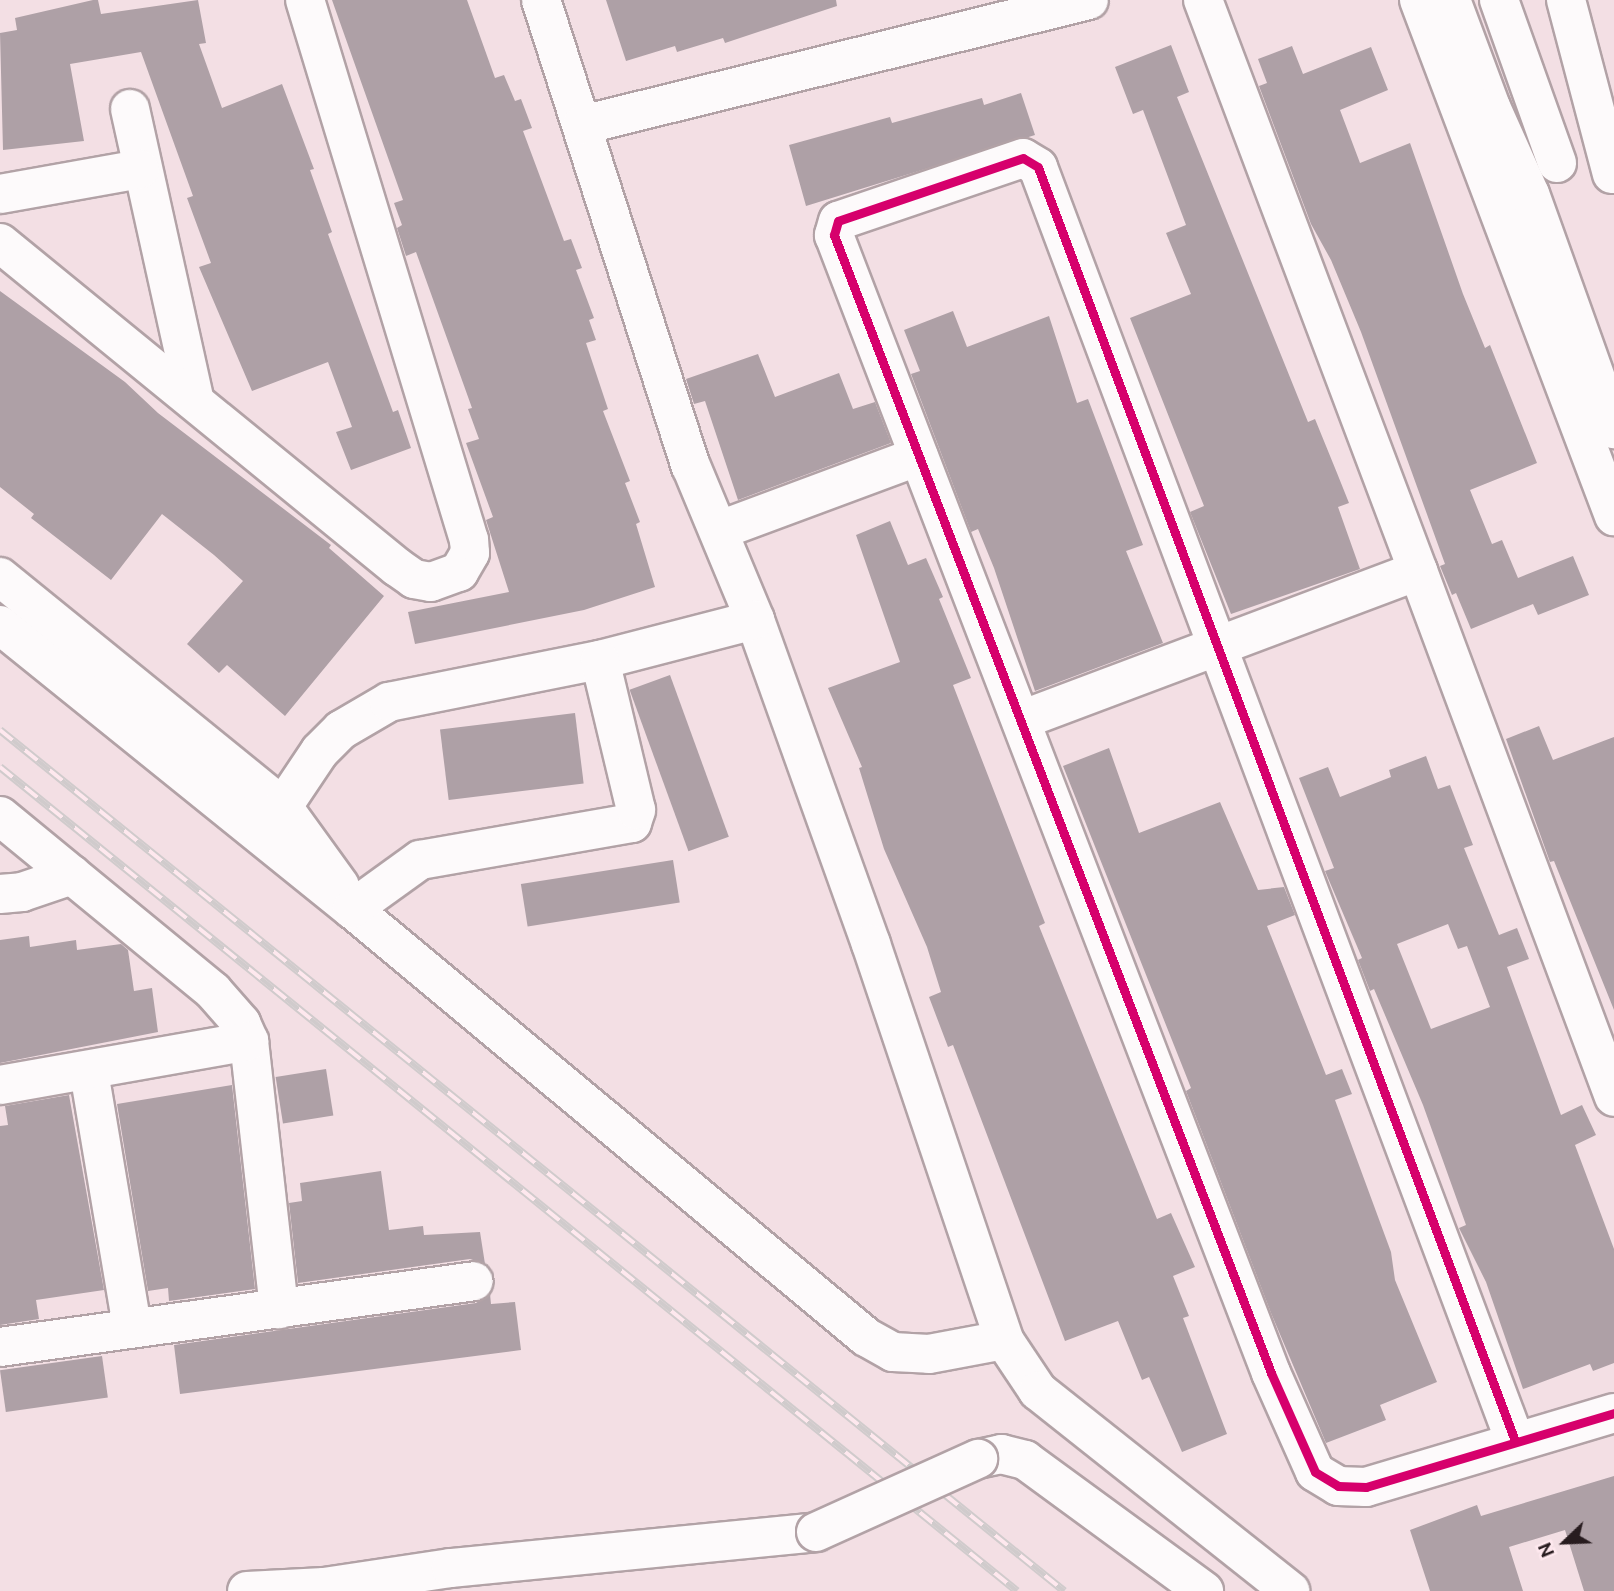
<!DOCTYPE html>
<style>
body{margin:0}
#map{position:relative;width:1614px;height:1591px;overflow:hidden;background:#f3dfe4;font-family:Ubuntu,sans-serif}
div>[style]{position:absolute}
.building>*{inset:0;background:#aea0a6;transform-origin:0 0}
.roads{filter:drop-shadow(2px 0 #b2a2a6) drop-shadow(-2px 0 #b2a2a6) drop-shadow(0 2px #b2a2a6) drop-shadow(0 -2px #b2a2a6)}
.minor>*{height:38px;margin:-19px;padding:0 19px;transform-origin:19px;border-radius:19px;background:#fdfafb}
.rail>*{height:8px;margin-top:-4px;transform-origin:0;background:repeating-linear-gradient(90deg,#fee8ee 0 16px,#d0cbcc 0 32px);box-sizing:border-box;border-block:2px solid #d0cbcc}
.bridges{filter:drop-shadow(2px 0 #b2a2a6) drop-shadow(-2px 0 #b2a2a6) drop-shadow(0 2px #b2a2a6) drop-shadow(0 -2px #b2a2a6)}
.minor-bridge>*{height:38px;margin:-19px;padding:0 19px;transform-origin:19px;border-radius:19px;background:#fdfafb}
.cycleway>*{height:9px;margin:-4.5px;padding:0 4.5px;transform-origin:4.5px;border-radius:4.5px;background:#d6006c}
span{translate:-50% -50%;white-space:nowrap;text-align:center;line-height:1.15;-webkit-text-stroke:7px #fee8ee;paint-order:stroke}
.north{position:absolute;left:1530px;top:1507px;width:70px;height:70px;-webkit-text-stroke:5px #fee8ee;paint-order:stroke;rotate:247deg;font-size:19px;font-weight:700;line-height:28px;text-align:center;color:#281c1f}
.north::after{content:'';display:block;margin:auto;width:24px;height:32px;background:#281c1f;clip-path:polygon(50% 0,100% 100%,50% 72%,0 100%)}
</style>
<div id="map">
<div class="building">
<div style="clip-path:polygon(93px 0,98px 0,101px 14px,198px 0,206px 43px,199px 44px,222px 108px,282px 84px,314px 169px,310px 170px,332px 232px,328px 234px,393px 412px,398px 410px,411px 448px,351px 470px,336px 432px,352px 427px,328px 362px,252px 391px,199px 267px,211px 263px,187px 198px,193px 196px,141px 52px,70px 64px,84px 141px,3px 150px,0 33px,17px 30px,15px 18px)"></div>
<div style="clip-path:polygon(332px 0,467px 0,495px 78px,504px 75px,515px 101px,521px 99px,532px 128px,523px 131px,564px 241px,571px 239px,582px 268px,576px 270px,594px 318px,589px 320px,596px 340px,586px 343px,608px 409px,603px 411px,630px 481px,625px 483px,640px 522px,636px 524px,655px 587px,584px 610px,415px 644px,408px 612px,509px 592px,486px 520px,493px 517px,466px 443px,479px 439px,468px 409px,472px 408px,416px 252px,406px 256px,397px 228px,402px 225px,394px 203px,403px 200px)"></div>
<div style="clip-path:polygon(606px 0,836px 0,837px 6px,725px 43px,723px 38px,677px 52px,675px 46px,626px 61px)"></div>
<div style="clip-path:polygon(1171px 45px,1189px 92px,1177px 97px,1308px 422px,1315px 419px,1337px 473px,1349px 503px,1338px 507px,1360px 569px,1231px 614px,1190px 512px,1204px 506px,1130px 318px,1191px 294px,1166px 233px,1186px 225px,1143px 110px,1133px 114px,1115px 67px)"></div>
<div style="clip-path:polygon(1292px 46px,1303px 74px,1371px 47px,1388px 90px,1340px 110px,1360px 163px,1410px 143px,1463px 294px,1485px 348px,1490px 345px,1537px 463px,1470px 490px,1492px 544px,1502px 540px,1518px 578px,1573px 556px,1589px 595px,1538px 615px,1533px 604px,1471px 629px,1456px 593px,1452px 595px,1440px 566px,1445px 564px,1361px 332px,1331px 260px,1311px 224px,1259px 86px,1267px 83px,1258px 59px)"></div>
<div style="clip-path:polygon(1021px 93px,1035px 135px,806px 206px,789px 145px,890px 117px,892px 123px,982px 98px,984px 105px)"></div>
<div style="clip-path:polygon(0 291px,125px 382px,158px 413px,331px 545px,329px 548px,384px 596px,285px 716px,227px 665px,219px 673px,187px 644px,243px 581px,214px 555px,162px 514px,111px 580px,31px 518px,34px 514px,0 487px)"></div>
<div style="clip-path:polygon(953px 311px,967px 347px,1049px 316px,1077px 403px,1088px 399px,1143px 545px,1126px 551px,1163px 643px,1035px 691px,994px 568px,978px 529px,971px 532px,911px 374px,920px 371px,904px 330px)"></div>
<div style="clip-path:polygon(758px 354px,775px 397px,839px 373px,853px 409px,875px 402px,891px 443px,738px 500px,705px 401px,694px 404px,686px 379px)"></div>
<div style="clip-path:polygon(890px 521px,908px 565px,926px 558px,943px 597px,939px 599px,971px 678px,953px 685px,1045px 923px,1039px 926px,1157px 1219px,1171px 1213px,1195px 1267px,1173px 1276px,1189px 1316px,1183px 1318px,1227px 1434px,1182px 1452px,1149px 1377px,1142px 1380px,1118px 1321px,1065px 1341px,953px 1045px,948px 1047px,929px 997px,941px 992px,927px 947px,884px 849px,859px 768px,862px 767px,828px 688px,900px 662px,856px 535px)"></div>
<div style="left:670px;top:675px;width:172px;height:43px;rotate:70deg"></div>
<div style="left:575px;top:713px;width:71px;height:136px;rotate:83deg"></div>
<div style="clip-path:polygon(1539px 726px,1553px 760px,1614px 737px,1614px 1010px,1554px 861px,1550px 862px,1506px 739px)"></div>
<div style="clip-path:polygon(1109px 748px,1139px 833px,1220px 802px,1258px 890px,1284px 887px,1295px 915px,1267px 926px,1326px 1075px,1342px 1069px,1352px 1094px,1335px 1100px,1391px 1252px,1395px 1280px,1437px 1382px,1380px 1405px,1386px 1420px,1326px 1443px,1271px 1313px,1186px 1091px,1191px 1088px,1063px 766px)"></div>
<div style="clip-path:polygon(evenodd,1426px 756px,1438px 789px,1450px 785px,1473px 845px,1464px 848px,1499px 935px,1517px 928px,1529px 959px,1507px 967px,1561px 1115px,1582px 1105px,1596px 1135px,1575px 1145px,1614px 1249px,1614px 1363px,1593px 1371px,1590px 1364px,1523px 1389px,1486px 1282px,1459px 1228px,1466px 1225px,1423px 1105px,1374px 989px,1370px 991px,1358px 960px,1362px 958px,1325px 871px,1334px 868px,1299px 778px,1328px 767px,1340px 797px,1391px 777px,1389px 770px,1426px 756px,1448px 924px,1458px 949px,1467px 946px,1490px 1007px,1431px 1029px,1397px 944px,1448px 924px)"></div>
<div style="left:673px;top:860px;width:43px;height:154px;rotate:81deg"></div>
<div style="clip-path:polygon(29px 936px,30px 947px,76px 940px,77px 950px,121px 944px,128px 950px,134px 991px,152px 988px,158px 1032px,0 1063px,0 940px)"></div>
<div style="left:326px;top:1069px;width:47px;height:51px;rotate:81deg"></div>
<div style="clip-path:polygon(232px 1085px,255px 1289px,169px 1301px,168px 1288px,148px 1291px,117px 1104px)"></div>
<div style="clip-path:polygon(69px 1095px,104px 1290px,36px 1300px,39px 1319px,0 1325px,0 1126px,8px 1125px,5px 1106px)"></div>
<div style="clip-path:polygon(381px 1171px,389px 1230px,423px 1226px,424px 1235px,480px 1232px,485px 1264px,470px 1259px,298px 1283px,289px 1203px,302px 1201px,300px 1183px)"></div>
<div style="clip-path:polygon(490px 1294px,491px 1304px,515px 1302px,521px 1350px,180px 1394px,174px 1345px,476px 1303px)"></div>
<div style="left:102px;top:1356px;width:42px;height:103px;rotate:82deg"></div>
<div style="clip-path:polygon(1614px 1476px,1614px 1591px,1584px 1591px,1565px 1530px,1509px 1547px,1523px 1591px,1430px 1591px,1410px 1530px,1477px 1505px,1481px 1516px)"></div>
</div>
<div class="roads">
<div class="minor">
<div style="left:541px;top:0;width:490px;rotate:72.2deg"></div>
<div style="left:691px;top:466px;width:167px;rotate:67.4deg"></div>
<div style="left:755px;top:620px;width:344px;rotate:70.3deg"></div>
<div style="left:871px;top:944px;width:418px;rotate:71.4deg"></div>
<div style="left:1004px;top:1340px;width:61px;rotate:56.3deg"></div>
<div style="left:1038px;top:1391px;width:322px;rotate:38.4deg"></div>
<div style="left:1419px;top:0;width:552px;rotate:69.3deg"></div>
<div style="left:1451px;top:0;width:114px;rotate:69.5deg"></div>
<div style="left:1491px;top:107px;width:95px;rotate:65.9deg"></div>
<div style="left:1530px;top:194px;width:250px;rotate:70.3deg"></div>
<div style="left:1499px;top:0;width:173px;rotate:70.4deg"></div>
<div style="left:1566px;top:0;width:180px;rotate:75.2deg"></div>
<div style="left:130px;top:109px;width:299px;rotate:77.5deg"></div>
<div style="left:582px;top:125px;width:522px;rotate:-13.85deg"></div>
<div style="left:0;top:194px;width:142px;rotate:-10.1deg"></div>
<div style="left:0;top:243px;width:512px;rotate:39.22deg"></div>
<div style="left:397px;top:567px;width:21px;rotate:35deg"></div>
<div style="left:414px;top:579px;width:17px;rotate:10deg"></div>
<div style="left:431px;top:582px;width:30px;rotate:-20deg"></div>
<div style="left:459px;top:572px;width:22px;rotate:-60deg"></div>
<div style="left:470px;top:553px;width:13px;rotate:-94deg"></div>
<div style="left:469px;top:540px;width:564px;rotate:-106.89deg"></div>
<div style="left:720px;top:530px;width:212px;rotate:-20.4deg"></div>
<div style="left:1418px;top:571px;width:561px;rotate:69.56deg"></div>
<div style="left:0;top:577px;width:365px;rotate:39.1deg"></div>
<div style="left:283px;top:807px;width:97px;rotate:54.2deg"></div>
<div style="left:0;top:625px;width:452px;rotate:38.9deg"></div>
<div style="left:352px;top:909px;width:669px;rotate:39.78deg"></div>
<div style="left:866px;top:1337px;width:31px;rotate:29deg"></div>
<div style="left:893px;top:1352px;width:36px;rotate:3deg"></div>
<div style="left:929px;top:1354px;width:76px;rotate:-10.6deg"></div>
<div style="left:1021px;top:720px;width:424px;rotate:-20.6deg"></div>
<div style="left:1418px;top:571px;width:610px;rotate:-110.63deg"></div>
<div style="left:0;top:816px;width:276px;rotate:39.4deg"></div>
<div style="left:213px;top:991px;width:43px;rotate:48.8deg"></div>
<div style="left:241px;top:1023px;width:20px;rotate:66deg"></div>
<div style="left:249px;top:1041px;width:270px;rotate:83.6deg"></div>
<div style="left:263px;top:836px;width:102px;rotate:-56.2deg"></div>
<div style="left:320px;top:751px;width:30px;rotate:-45deg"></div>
<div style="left:341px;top:730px;width:56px;rotate:-30.3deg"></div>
<div style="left:389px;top:702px;width:215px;rotate:-11.3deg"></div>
<div style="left:600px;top:660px;width:160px;rotate:-14.5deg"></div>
<div style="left:0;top:894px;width:22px;rotate:-5deg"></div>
<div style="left:22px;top:892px;width:53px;rotate:-18.8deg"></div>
<div style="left:352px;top:909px;width:84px;rotate:-35.8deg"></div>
<div style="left:420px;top:860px;width:215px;rotate:-9.9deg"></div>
<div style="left:632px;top:823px;width:14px;rotate:-73deg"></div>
<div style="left:636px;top:810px;width:154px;rotate:-103.5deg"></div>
<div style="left:89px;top:1072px;width:259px;rotate:80.4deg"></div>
<div style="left:0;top:1085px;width:253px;rotate:-10deg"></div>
<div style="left:0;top:1347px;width:478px;rotate:-7.9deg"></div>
<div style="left:1515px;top:1441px;width:1360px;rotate:-110.53deg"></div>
<div style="left:1038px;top:167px;width:17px;rotate:-149deg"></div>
<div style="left:1023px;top:158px;width:195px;rotate:161.2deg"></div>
<div style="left:838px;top:221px;width:15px;rotate:106deg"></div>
<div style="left:834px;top:235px;width:1219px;rotate:68.99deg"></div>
<div style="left:1271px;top:1373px;width:108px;rotate:66deg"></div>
<div style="left:1315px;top:1472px;width:27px;rotate:31deg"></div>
<div style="left:1338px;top:1486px;width:28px;rotate:2deg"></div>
<div style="left:1366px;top:1487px;width:259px;rotate:-16.6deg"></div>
<div style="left:978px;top:1459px;width:24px;rotate:-12deg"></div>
<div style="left:1001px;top:1454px;width:25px;rotate:14deg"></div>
<div style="left:1025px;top:1460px;width:222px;rotate:36.2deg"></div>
<div style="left:247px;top:1591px;width:77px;rotate:-3deg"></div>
<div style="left:324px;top:1587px;width:128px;rotate:-8.5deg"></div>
<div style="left:451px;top:1568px;width:367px;rotate:-5.6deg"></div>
</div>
</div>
<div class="rail">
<div style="left:0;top:730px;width:1369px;rotate:38.98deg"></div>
<div style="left:0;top:767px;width:1309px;rotate:39.02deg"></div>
</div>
<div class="bridges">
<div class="minor-bridge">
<div style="left:816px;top:1532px;width:178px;rotate:-24.3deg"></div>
</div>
</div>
<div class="cycleway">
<div style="left:1515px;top:1441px;width:1360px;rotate:-110.53deg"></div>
<div style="left:1038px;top:167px;width:17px;rotate:-149deg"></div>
<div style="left:1023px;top:158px;width:195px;rotate:161.2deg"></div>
<div style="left:838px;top:221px;width:15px;rotate:106deg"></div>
<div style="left:834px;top:235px;width:1219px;rotate:68.99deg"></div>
<div style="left:1271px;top:1373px;width:108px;rotate:66deg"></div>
<div style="left:1315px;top:1472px;width:27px;rotate:31deg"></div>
<div style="left:1338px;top:1486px;width:28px;rotate:2deg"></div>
<div style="left:1366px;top:1487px;width:259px;rotate:-16.6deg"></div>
</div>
<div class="north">N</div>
</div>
